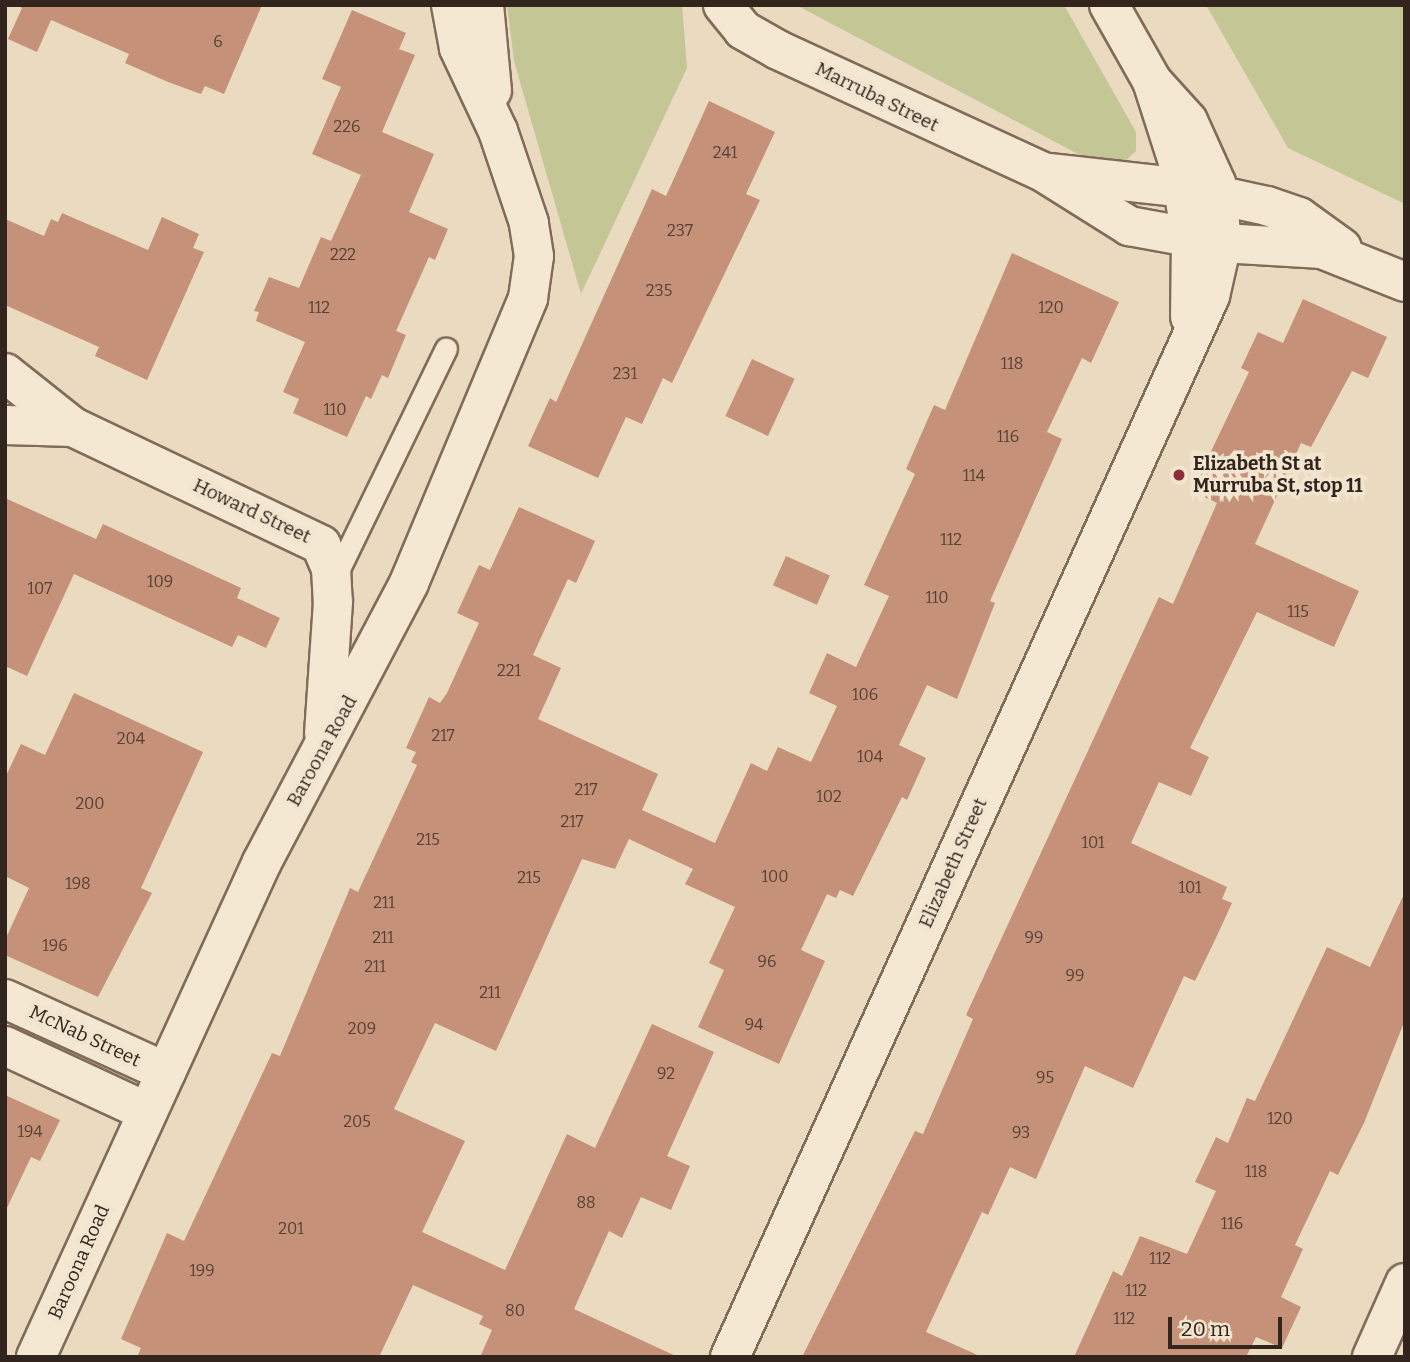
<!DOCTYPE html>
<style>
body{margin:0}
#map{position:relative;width:1410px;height:1362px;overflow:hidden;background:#e9dac0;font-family:Bitter,serif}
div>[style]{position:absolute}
.green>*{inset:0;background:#c4c695}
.building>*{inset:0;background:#c59279;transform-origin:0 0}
.roads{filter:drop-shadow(2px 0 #816b59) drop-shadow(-2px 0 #816b59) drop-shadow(0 2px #816b59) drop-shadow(0 -2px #816b59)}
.service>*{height:21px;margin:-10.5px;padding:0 10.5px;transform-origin:10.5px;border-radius:10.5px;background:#f5e8d2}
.minor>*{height:38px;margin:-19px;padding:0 19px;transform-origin:19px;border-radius:19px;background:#f5e8d2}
.tertiary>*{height:38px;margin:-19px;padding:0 19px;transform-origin:19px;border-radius:19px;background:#f5e8d2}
.dots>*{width:19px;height:19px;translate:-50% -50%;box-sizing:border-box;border:4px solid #f2e5cf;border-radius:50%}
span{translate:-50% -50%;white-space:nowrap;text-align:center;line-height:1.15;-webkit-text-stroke:7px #f2e5cf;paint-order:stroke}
.number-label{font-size:16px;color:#574034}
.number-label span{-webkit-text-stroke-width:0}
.street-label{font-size:19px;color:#32251d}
.poi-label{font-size:19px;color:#32251d;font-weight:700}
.left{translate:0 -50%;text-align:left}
.frame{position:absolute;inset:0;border:7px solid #32251d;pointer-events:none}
.scale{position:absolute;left:1168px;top:1317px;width:114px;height:32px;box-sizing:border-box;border:4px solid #32251d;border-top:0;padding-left:9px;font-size:21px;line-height:24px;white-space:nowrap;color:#32251d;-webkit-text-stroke:5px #f2e5cf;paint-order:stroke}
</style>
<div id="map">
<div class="green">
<div style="clip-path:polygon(507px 5px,682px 5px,687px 68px,581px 294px,514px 61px)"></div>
<div style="clip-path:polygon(796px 5px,1064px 5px,1136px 132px,1136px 151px,1120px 166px,1078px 154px)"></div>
<div style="clip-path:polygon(1206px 5px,1405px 5px,1405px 204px,1288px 148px)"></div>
</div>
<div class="building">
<div style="clip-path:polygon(17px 5px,262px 5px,224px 94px,205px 86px,201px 94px,168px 82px,125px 63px,129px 54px,51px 20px,37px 52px,8px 39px,22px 8px)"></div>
<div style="clip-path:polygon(352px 10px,406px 33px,399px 49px,415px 55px,382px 132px,434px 154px,409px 212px,448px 229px,435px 260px,429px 257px,396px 331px,406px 335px,388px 378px,382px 375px,371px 399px,366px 396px,347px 437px,293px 413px,299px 399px,283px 392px,305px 342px,256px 321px,259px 312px,254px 311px,269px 277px,299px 288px,321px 237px,331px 241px,361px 175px,312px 154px,341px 87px,322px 79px)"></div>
<div style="clip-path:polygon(709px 101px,775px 132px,746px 194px,760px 200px,672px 383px,663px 378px,642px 424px,626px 417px,598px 478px,528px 446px,550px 398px,556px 402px,652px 189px,666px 196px)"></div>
<div style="clip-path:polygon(62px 213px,148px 250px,162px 217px,199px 234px,193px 248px,204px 252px,147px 380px,95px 356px,99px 347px,5px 305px,5px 219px,44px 236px,51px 219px,58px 222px)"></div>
<div style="clip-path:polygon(1012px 253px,1119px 302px,1091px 363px,1082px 358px,1047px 432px,1062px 439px,990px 601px,995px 603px,957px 699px,927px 685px,899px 745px,926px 758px,907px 800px,902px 797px,853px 896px,840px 890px,836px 898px,827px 894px,801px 950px,825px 961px,779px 1064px,698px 1027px,724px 970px,709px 963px,735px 907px,685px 884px,693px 869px,629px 839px,615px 869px,582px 859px,496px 1051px,435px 1023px,394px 1109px,465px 1141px,422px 1232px,505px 1270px,567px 1134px,595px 1148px,652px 1024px,714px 1052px,667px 1156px,690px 1166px,671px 1210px,641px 1197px,622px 1238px,609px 1231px,574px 1309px,678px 1357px,480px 1357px,492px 1330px,479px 1324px,483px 1316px,413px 1285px,379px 1357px,137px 1357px,141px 1348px,121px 1339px,167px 1233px,184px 1241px,272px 1053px,280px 1056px,350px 888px,358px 892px,417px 765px,411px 762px,416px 752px,406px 748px,429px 697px,440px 703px,447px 693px,479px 623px,457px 613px,479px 565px,490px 570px,519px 507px,595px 541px,576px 583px,568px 579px,533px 655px,561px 668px,538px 719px,658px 774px,642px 810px,715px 843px,751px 763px,767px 771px,778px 747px,811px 762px,837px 706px,809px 693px,827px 653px,856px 667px,889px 596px,864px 585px,915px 474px,906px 469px,934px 405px,945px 410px)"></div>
<div style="clip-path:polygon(1303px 299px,1387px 337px,1368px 378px,1352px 371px,1311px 447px,1301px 443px,1255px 544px,1359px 591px,1334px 647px,1257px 612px,1190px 748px,1209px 757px,1191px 796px,1159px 782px,1131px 843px,1227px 887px,1222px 899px,1232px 903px,1215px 940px,1195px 981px,1184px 976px,1133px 1088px,1085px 1066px,1036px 1179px,1010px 1167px,988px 1215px,982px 1212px,926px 1332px,982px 1357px,802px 1357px,915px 1131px,923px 1134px,973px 1019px,966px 1015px,1159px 597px,1173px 604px,1217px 503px,1192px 491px,1249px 372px,1241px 368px,1258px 332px,1283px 343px)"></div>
<div style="left:752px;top:359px;width:47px;height:63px;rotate:25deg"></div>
<div style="clip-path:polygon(5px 498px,96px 539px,103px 524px,241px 588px,237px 598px,280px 618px,266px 648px,238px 635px,232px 647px,74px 574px,27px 676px,5px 666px)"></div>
<div style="left:786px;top:556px;width:48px;height:32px;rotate:24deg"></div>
<div style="clip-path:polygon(74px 693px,203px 752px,141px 888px,152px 893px,98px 997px,5px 955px,5px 940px,29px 888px,5px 876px,5px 778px,21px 744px,45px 755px)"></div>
<div style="clip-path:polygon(1405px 892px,1405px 1020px,1364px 1123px,1338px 1175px,1330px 1171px,1295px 1245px,1303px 1249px,1281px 1297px,1301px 1307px,1282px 1348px,1256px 1337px,1246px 1357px,1074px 1357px,1113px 1271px,1122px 1276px,1140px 1236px,1187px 1254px,1216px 1191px,1195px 1182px,1216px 1137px,1228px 1143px,1247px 1098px,1255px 1101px,1327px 947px,1370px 967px)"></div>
<div style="clip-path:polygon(5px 1095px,60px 1120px,40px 1161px,31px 1157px,5px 1212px)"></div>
</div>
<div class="roads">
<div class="service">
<div style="left:335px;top:577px;width:254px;rotate:-64.1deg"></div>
</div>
<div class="minor">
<div style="left:484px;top:5px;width:86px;rotate:84.7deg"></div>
<div style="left:723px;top:5px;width:32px;rotate:51deg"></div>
<div style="left:743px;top:30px;width:40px;rotate:29.7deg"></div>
<div style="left:778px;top:50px;width:292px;rotate:24.7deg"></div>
<div style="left:1043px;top:172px;width:102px;rotate:32.1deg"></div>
<div style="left:1129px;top:226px;width:95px;rotate:10.4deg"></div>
<div style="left:1222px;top:243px;width:100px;rotate:3.4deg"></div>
<div style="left:1322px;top:249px;width:89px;rotate:21.7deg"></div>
<div style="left:1049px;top:173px;width:136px;rotate:6.3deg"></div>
<div style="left:1184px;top:188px;width:85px;rotate:12.2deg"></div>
<div style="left:1267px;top:206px;width:34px;rotate:19deg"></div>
<div style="left:1299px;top:217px;width:53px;rotate:35.8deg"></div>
<div style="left:5px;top:373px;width:87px;rotate:38.5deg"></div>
<div style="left:73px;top:427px;width:275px;rotate:25.4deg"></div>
<div style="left:321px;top:545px;width:25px;rotate:67deg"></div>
<div style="left:331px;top:568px;width:34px;rotate:87deg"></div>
<div style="left:333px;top:602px;width:132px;rotate:93.9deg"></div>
<div style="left:5px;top:425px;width:68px;rotate:1.7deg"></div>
<div style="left:5px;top:999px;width:177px;rotate:24.4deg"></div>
<div style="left:5px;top:1046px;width:157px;rotate:24.9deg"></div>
<div style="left:36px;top:1357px;width:544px;rotate:-65.46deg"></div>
<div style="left:262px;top:862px;width:315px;rotate:-62.2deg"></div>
<div style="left:409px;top:583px;width:309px;rotate:-67.3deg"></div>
<div style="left:528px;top:298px;width:42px;rotate:-81.9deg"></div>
<div style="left:534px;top:256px;width:33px;rotate:-99deg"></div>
<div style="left:529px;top:223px;width:97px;rotate:-108.6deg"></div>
<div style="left:498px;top:131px;width:92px;rotate:-115.2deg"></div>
<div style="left:459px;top:48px;width:44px;rotate:-100.5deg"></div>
<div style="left:1372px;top:1357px;width:81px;rotate:-66deg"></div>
</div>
<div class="tertiary">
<div style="left:1109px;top:5px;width:87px;rotate:60.5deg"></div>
<div style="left:1152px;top:81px;width:91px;rotate:72.2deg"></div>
<div style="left:1180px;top:168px;width:72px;rotate:81.2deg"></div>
<div style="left:1191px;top:239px;width:78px;rotate:90.7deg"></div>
<div style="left:730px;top:1357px;width:1165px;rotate:-65.66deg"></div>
<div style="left:1210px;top:296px;width:54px;rotate:-77.2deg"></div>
<div style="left:1222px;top:243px;width:60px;rotate:-95.7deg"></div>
<div style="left:1216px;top:183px;width:68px;rotate:-114.3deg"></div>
<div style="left:1188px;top:121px;width:54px;rotate:-132deg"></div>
</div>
</div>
<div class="dots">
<div style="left:1179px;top:475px;background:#8b2e36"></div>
</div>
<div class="number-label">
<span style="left:218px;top:42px">6</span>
<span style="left:347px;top:127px">226</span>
<span style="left:725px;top:153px">241</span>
<span style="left:680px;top:231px">237</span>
<span style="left:343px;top:255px">222</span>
<span style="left:659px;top:291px">235</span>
<span style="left:319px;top:308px">112</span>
<span style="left:1051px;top:308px">120</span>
<span style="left:1012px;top:364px">118</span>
<span style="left:625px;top:374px">231</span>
<span style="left:335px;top:410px">110</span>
<span style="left:1008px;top:437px">116</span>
<span style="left:974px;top:476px">114</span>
<span style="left:951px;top:540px">112</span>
<span style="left:160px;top:582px">109</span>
<span style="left:40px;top:589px">107</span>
<span style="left:937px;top:598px">110</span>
<span style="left:1298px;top:612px">115</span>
<span style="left:509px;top:671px">221</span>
<span style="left:865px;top:695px">106</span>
<span style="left:443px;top:736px">217</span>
<span style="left:131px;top:739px">204</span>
<span style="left:870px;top:757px">104</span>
<span style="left:586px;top:790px">217</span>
<span style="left:829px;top:797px">102</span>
<span style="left:90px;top:804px">200</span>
<span style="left:572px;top:822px">217</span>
<span style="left:428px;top:840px">215</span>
<span style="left:1093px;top:843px">101</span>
<span style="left:775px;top:877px">100</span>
<span style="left:529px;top:878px">215</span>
<span style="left:78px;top:884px">198</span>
<span style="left:1190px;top:888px">101</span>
<span style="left:384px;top:903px">211</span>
<span style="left:383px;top:938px">211</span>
<span style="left:1034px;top:938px">99</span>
<span style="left:55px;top:946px">196</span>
<span style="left:767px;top:962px">96</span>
<span style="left:375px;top:967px">211</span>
<span style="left:1075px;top:976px">99</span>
<span style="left:490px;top:993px">211</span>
<span style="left:754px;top:1025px">94</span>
<span style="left:362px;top:1029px">209</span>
<span style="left:666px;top:1074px">92</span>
<span style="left:1045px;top:1078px">95</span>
<span style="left:1280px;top:1119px">120</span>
<span style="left:357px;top:1122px">205</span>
<span style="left:30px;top:1132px">194</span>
<span style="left:1021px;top:1133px">93</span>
<span style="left:1256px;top:1172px">118</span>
<span style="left:586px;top:1203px">88</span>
<span style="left:1232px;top:1224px">116</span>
<span style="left:291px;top:1229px">201</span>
<span style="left:1160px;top:1259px">112</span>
<span style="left:202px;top:1271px">199</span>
<span style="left:1136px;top:1291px">112</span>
<span style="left:515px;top:1311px">80</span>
<span style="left:1124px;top:1319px">112</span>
</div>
<div class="street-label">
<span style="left:877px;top:97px;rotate:26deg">Marruba Street</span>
<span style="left:252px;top:511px;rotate:25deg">Howard Street</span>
<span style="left:322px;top:751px;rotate:-61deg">Baroona Road</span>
<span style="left:953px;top:863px;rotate:-66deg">Elizabeth Street</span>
<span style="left:85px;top:1036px;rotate:25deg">McNab Street</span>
<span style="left:79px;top:1262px;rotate:-66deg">Baroona Road</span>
</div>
<div class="poi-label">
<span class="left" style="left:1193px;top:475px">Elizabeth St at<br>Murruba St, stop 11</span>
</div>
<div class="frame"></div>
<div class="scale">20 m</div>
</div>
